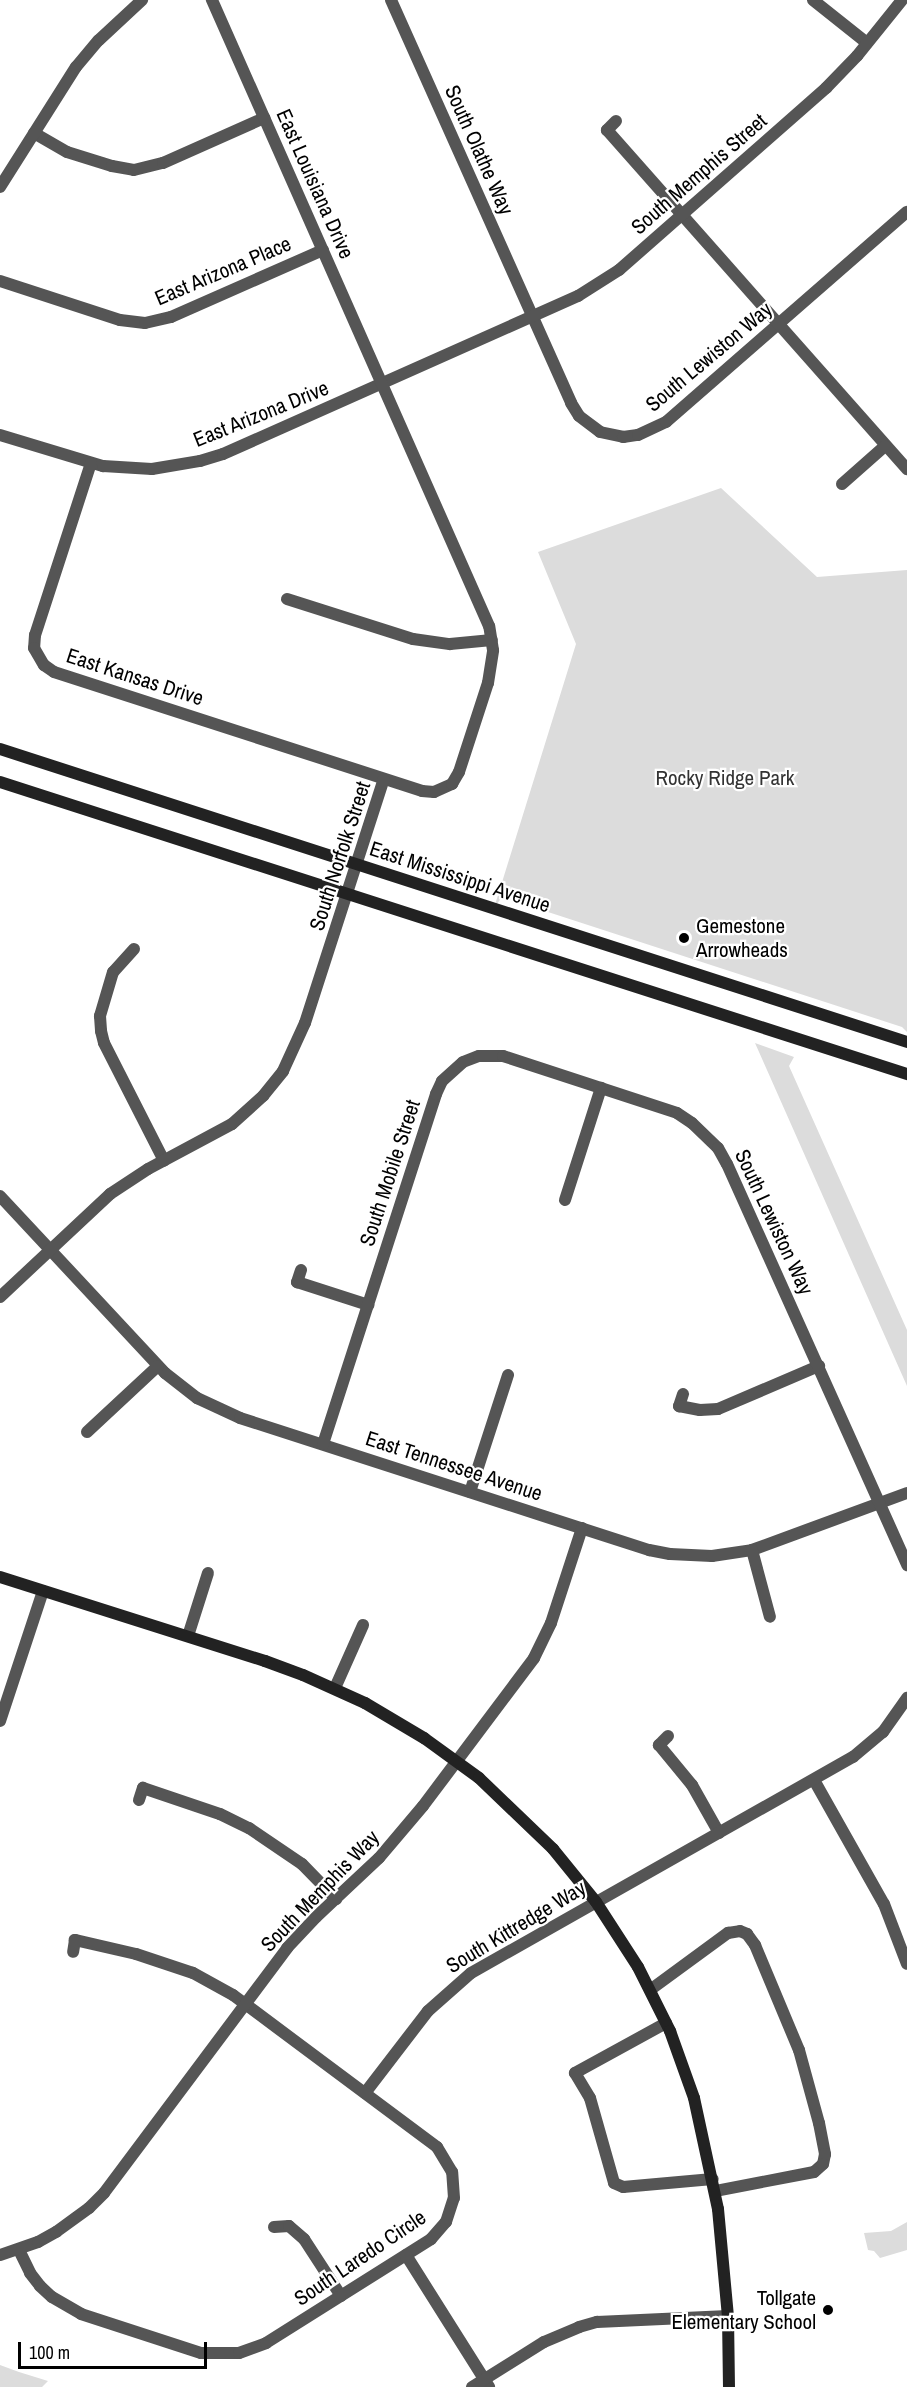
<!DOCTYPE html>
<style>
body{margin:0}
#map{position:relative;width:907px;height:2387px;overflow:hidden;background:#fff;font-family:"Archivo Narrow",sans-serif}
div>[style]{position:absolute}
.green>*{inset:0;background:#dcdcdc}
.street>*{height:12px;margin:-6px;padding:0 6px;transform-origin:6px;border-radius:6px;background:#555}
.secondary>*{height:12px;margin:-6px;padding:0 6px;transform-origin:6px;border-radius:6px;background:#222}
.dots>*{width:16px;height:16px;translate:-50% -50%;box-sizing:border-box;border:3px solid #fff;border-radius:50%}
span{translate:-50% -50%;white-space:nowrap;text-align:center;line-height:1.15;-webkit-text-stroke:4.5px #fff;paint-order:stroke}
.street-label{font-size:21px;color:#000}
.park-label{font-size:21px;color:#333}
.poi-label{font-size:21px;color:#000}
.left{translate:0 -50%;text-align:left}
.right{translate:-100% -50%;text-align:right}
.scale{position:absolute;left:18px;top:2342px;width:189px;height:27px;box-sizing:border-box;border:3px solid #000;border-top:0;padding-left:8px;font-size:18px;line-height:21px;white-space:nowrap;color:#000;-webkit-text-stroke:4px #fff;paint-order:stroke}
</style>
<div id="map">
<div class="green">
<div style="clip-path:polygon(721px 488px,817px 577px,907px 570px,907px 1032px,902px 1027px,502px 897px,494px 908px,576px 644px,538px 552px)"></div>
<div style="clip-path:polygon(755px 1043px,794px 1057px,789px 1066px,907px 1330px,907px 1386px)"></div>
<div style="clip-path:polygon(907px 2222px,907px 2250px,880px 2258px,874px 2251px,868px 2250px,864px 2233px,891px 2231px)"></div>
<div style="clip-path:polygon(0 2365px,19px 2372px,48px 2381px,42px 2387px,0 2387px)"></div>
</div>
<div class="street">
<div style="left:391px;top:0;width:441px;rotate:65.9deg"></div>
<div style="left:571px;top:403px;width:15px;rotate:58deg"></div>
<div style="left:579px;top:416px;width:26px;rotate:37deg"></div>
<div style="left:600px;top:432px;width:24px;rotate:12deg"></div>
<div style="left:623px;top:437px;width:15px;rotate:-8deg"></div>
<div style="left:638px;top:435px;width:31px;rotate:-25deg"></div>
<div style="left:666px;top:422px;width:320px;rotate:-41.1deg"></div>
<div style="left:813px;top:0;width:69px;rotate:38.5deg"></div>
<div style="left:616px;top:121px;width:13px;rotate:135deg"></div>
<div style="left:607px;top:130px;width:453px;rotate:48.5deg"></div>
<div style="left:34px;top:133px;width:38px;rotate:30deg"></div>
<div style="left:67px;top:152px;width:47px;rotate:17.3deg"></div>
<div style="left:112px;top:166px;width:22px;rotate:10deg"></div>
<div style="left:134px;top:170px;width:30px;rotate:-14deg"></div>
<div style="left:163px;top:163px;width:111px;rotate:-24deg"></div>
<div style="left:0;top:187px;width:142px;rotate:-57.7deg"></div>
<div style="left:76px;top:67px;width:35px;rotate:-50deg"></div>
<div style="left:99px;top:40px;width:59px;rotate:-42.9deg"></div>
<div style="left:0;top:281px;width:126px;rotate:18deg"></div>
<div style="left:120px;top:320px;width:25px;rotate:7deg"></div>
<div style="left:145px;top:323px;width:27px;rotate:-13deg"></div>
<div style="left:171px;top:317px;width:166px;rotate:-23.8deg"></div>
<div style="left:0;top:435px;width:108px;rotate:16.8deg"></div>
<div style="left:103px;top:466px;width:49px;rotate:3.5deg"></div>
<div style="left:152px;top:469px;width:49px;rotate:-9.5deg"></div>
<div style="left:200px;top:461px;width:24px;rotate:-17deg"></div>
<div style="left:223px;top:454px;width:389px;rotate:-24deg"></div>
<div style="left:578px;top:296px;width:49px;rotate:-32.4deg"></div>
<div style="left:619px;top:270px;width:276px;rotate:-41.3deg"></div>
<div style="left:826px;top:88px;width:45px;rotate:-45.9deg"></div>
<div style="left:857px;top:56px;width:72px;rotate:-51.2deg"></div>
<div style="left:91px;top:463px;width:181px;rotate:108deg"></div>
<div style="left:35px;top:635px;width:13px;rotate:94deg"></div>
<div style="left:34px;top:648px;width:20px;rotate:60deg"></div>
<div style="left:44px;top:665px;width:12px;rotate:35deg"></div>
<div style="left:54px;top:672px;width:387px;rotate:17.9deg"></div>
<div style="left:422px;top:791px;width:12px;rotate:5deg"></div>
<div style="left:434px;top:792px;width:20px;rotate:-24deg"></div>
<div style="left:452px;top:784px;width:14px;rotate:-60deg"></div>
<div style="left:459px;top:772px;width:94px;rotate:-72deg"></div>
<div style="left:488px;top:683px;width:33px;rotate:-81deg"></div>
<div style="left:493px;top:650px;width:24px;rotate:-99deg"></div>
<div style="left:489px;top:626px;width:685px;rotate:-113.87deg"></div>
<div style="left:842px;top:484px;width:57px;rotate:-41.5deg"></div>
<div style="left:287px;top:599px;width:132px;rotate:17.6deg"></div>
<div style="left:413px;top:639px;width:37px;rotate:8deg"></div>
<div style="left:450px;top:644px;width:42px;rotate:-5.4deg"></div>
<div style="left:134px;top:949px;width:31px;rotate:132deg"></div>
<div style="left:113px;top:972px;width:46px;rotate:106.5deg"></div>
<div style="left:100px;top:1016px;width:15px;rotate:86deg"></div>
<div style="left:101px;top:1031px;width:12px;rotate:76deg"></div>
<div style="left:104px;top:1043px;width:132px;rotate:63deg"></div>
<div style="left:0;top:1196px;width:242px;rotate:47deg"></div>
<div style="left:165px;top:1373px;width:41px;rotate:38deg"></div>
<div style="left:197px;top:1398px;width:47px;rotate:24.9deg"></div>
<div style="left:240px;top:1418px;width:430px;rotate:17.9deg"></div>
<div style="left:649px;top:1550px;width:21px;rotate:11deg"></div>
<div style="left:670px;top:1554px;width:42px;rotate:2.7deg"></div>
<div style="left:712px;top:1556px;width:40px;rotate:-8.5deg"></div>
<div style="left:752px;top:1550px;width:165px;rotate:-20.2deg"></div>
<div style="left:565px;top:1200px;width:118px;rotate:-72.2deg"></div>
<div style="left:301px;top:1270px;width:13px;rotate:108deg"></div>
<div style="left:297px;top:1282px;width:75px;rotate:17.9deg"></div>
<div style="left:0;top:1297px;width:151px;rotate:-43.1deg"></div>
<div style="left:110px;top:1194px;width:45px;rotate:-33.3deg"></div>
<div style="left:148px;top:1169px;width:95px;rotate:-28.2deg"></div>
<div style="left:232px;top:1124px;width:42px;rotate:-42.1deg"></div>
<div style="left:263px;top:1096px;width:32px;rotate:-51deg"></div>
<div style="left:283px;top:1071px;width:53px;rotate:-65.4deg"></div>
<div style="left:305px;top:1023px;width:256px;rotate:-72.1deg"></div>
<div style="left:683px;top:1394px;width:13px;rotate:108deg"></div>
<div style="left:679px;top:1406px;width:21px;rotate:11deg"></div>
<div style="left:700px;top:1410px;width:18px;rotate:-3deg"></div>
<div style="left:718px;top:1409px;width:110px;rotate:-23.1deg"></div>
<div style="left:87px;top:1432px;width:97px;rotate:-42.9deg"></div>
<div style="left:323px;top:1444px;width:368px;rotate:-72.1deg"></div>
<div style="left:436px;top:1094px;width:14px;rotate:-65deg"></div>
<div style="left:442px;top:1081px;width:28px;rotate:-42deg"></div>
<div style="left:463px;top:1062px;width:17px;rotate:-21deg"></div>
<div style="left:479px;top:1056px;width:24px"></div>
<div style="left:503px;top:1056px;width:183px;rotate:18.1deg"></div>
<div style="left:677px;top:1113px;width:18px;rotate:34deg"></div>
<div style="left:692px;top:1123px;width:36px;rotate:44deg"></div>
<div style="left:718px;top:1148px;width:18px;rotate:61deg"></div>
<div style="left:727px;top:1164px;width:440px;rotate:65.8deg"></div>
<div style="left:470px;top:1492px;width:123px;rotate:-72deg"></div>
<div style="left:752px;top:1550px;width:69px;rotate:75deg"></div>
<div style="left:188px;top:1636px;width:66px;rotate:-72.4deg"></div>
<div style="left:335px;top:1688px;width:69px;rotate:-66deg"></div>
<div style="left:0;top:1721px;width:137px;rotate:-71.7deg"></div>
<div style="left:668px;top:1736px;width:13px;rotate:135deg"></div>
<div style="left:659px;top:1745px;width:52px;rotate:50.5deg"></div>
<div style="left:692px;top:1785px;width:55px;rotate:60.6deg"></div>
<div style="left:814px;top:1780px;width:142px;rotate:60.6deg"></div>
<div style="left:884px;top:1904px;width:64px;rotate:69deg"></div>
<div style="left:139px;top:1800px;width:13px;rotate:-72deg"></div>
<div style="left:143px;top:1788px;width:81px;rotate:18.7deg"></div>
<div style="left:220px;top:1814px;width:32px;rotate:26deg"></div>
<div style="left:249px;top:1828px;width:64px;rotate:34.2deg"></div>
<div style="left:302px;top:1864px;width:49px;rotate:45.8deg"></div>
<div style="left:650px;top:1990px;width:97px;rotate:-36.2deg"></div>
<div style="left:728px;top:1933px;width:12px;rotate:-9deg"></div>
<div style="left:740px;top:1931px;width:8px;rotate:23deg"></div>
<div style="left:747px;top:1934px;width:14px;rotate:54deg"></div>
<div style="left:755px;top:1945px;width:114px;rotate:67.3deg"></div>
<div style="left:799px;top:2050px;width:76px;rotate:74.7deg"></div>
<div style="left:819px;top:2123px;width:32px;rotate:79deg"></div>
<div style="left:825px;top:2154px;width:10px;rotate:101deg"></div>
<div style="left:823px;top:2164px;width:12px;rotate:138deg"></div>
<div style="left:814px;top:2172px;width:101px;rotate:169.1deg"></div>
<div style="left:666px;top:2023px;width:104px;rotate:151.2deg"></div>
<div style="left:575px;top:2073px;width:29px;rotate:59deg"></div>
<div style="left:590px;top:2098px;width:88px;rotate:74.2deg"></div>
<div style="left:614px;top:2183px;width:10px;rotate:24deg"></div>
<div style="left:623px;top:2187px;width:90px;rotate:-5.1deg"></div>
<div style="left:365px;top:2093px;width:103px;rotate:-52.5deg"></div>
<div style="left:428px;top:2011px;width:57px;rotate:-41.5deg"></div>
<div style="left:471px;top:1973px;width:439px;rotate:-29.5deg"></div>
<div style="left:853px;top:1757px;width:39px;rotate:-40deg"></div>
<div style="left:883px;top:1732px;width:42px;rotate:-54.8deg"></div>
<div style="left:274px;top:2227px;width:15px;rotate:-4deg"></div>
<div style="left:289px;top:2226px;width:20px;rotate:41deg"></div>
<div style="left:304px;top:2239px;width:68px;rotate:57deg"></div>
<div style="left:19px;top:2250px;width:25px;rotate:64deg"></div>
<div style="left:30px;top:2273px;width:16px;rotate:52deg"></div>
<div style="left:40px;top:2286px;width:16px;rotate:43deg"></div>
<div style="left:52px;top:2297px;width:34px;rotate:30deg"></div>
<div style="left:81px;top:2314px;width:126px;rotate:18deg"></div>
<div style="left:201px;top:2353px;width:38px"></div>
<div style="left:239px;top:2353px;width:29px;rotate:-20deg"></div>
<div style="left:266px;top:2343px;width:195px;rotate:-32.2deg"></div>
<div style="left:431px;top:2239px;width:23px;rotate:-49deg"></div>
<div style="left:446px;top:2222px;width:25px;rotate:-72deg"></div>
<div style="left:454px;top:2198px;width:26px;rotate:-94deg"></div>
<div style="left:452px;top:2172px;width:29px;rotate:-121deg"></div>
<div style="left:437px;top:2147px;width:254px;rotate:-143.3deg"></div>
<div style="left:233px;top:1995px;width:46px;rotate:-151.2deg"></div>
<div style="left:193px;top:1973px;width:60px;rotate:-161.6deg"></div>
<div style="left:136px;top:1954px;width:63px;rotate:-167.1deg"></div>
<div style="left:75px;top:1940px;width:12px;rotate:99deg"></div>
<div style="left:0;top:2255px;width:40px;rotate:-18.9deg"></div>
<div style="left:38px;top:2242px;width:21px;rotate:-29deg"></div>
<div style="left:56px;top:2232px;width:41px;rotate:-36deg"></div>
<div style="left:89px;top:2208px;width:21px;rotate:-45deg"></div>
<div style="left:104px;top:2193px;width:306px;rotate:-53.2deg"></div>
<div style="left:287px;top:1948px;width:42px;rotate:-46.9deg"></div>
<div style="left:316px;top:1917px;width:86px;rotate:-43.1deg"></div>
<div style="left:379px;top:1858px;width:68px;rotate:-49.8deg"></div>
<div style="left:423px;top:1806px;width:185px;rotate:-53.1deg"></div>
<div style="left:534px;top:1658px;width:39px;rotate:-64deg"></div>
<div style="left:551px;top:1623px;width:100px;rotate:-71.9deg"></div>
<div style="left:406px;top:2255px;width:156px;rotate:57.8deg"></div>
<div style="left:472px;top:2387px;width:85px;rotate:-32deg"></div>
<div style="left:544px;top:2342px;width:38px;rotate:-23deg"></div>
<div style="left:579px;top:2327px;width:19px;rotate:-16deg"></div>
<div style="left:597px;top:2322px;width:131px;rotate:-2.6deg"></div>
</div>
<div class="secondary">
<div style="left:0;top:749px;width:953px;rotate:17.9deg"></div>
<div style="left:0;top:782px;width:953px;rotate:17.85deg"></div>
<div style="left:0;top:1577px;width:278px;rotate:17.6deg"></div>
<div style="left:265px;top:1661px;width:40px;rotate:20.2deg"></div>
<div style="left:303px;top:1675px;width:68px;rotate:24.3deg"></div>
<div style="left:365px;top:1703px;width:69px;rotate:30.7deg"></div>
<div style="left:424px;top:1738px;width:68px;rotate:36deg"></div>
<div style="left:479px;top:1778px;width:103px;rotate:43.8deg"></div>
<div style="left:553px;top:1849px;width:68px;rotate:50.9deg"></div>
<div style="left:596px;top:1902px;width:77px;rotate:57.1deg"></div>
<div style="left:638px;top:1967px;width:72px;rotate:63.4deg"></div>
<div style="left:670px;top:2031px;width:71px;rotate:70.3deg"></div>
<div style="left:694px;top:2098px;width:114px;rotate:77.8deg"></div>
<div style="left:718px;top:2209px;width:107px;rotate:84.7deg"></div>
<div style="left:728px;top:2316px;width:71px;rotate:89.2deg"></div>
</div>
<div class="dots">
<div style="left:684px;top:938px;background:#000"></div>
<div style="left:828px;top:2310px;background:#000"></div>
</div>
<div class="street-label">
<span style="left:479px;top:150px;rotate:66deg">South Olathe Way</span>
<span style="left:699px;top:174px;rotate:-41deg">South Memphis Street</span>
<span style="left:315px;top:184px;rotate:66deg">East Louisiana Drive</span>
<span style="left:223px;top:271px;rotate:-23deg">East Arizona Place</span>
<span style="left:709px;top:357px;rotate:-40deg">South Lewiston Way</span>
<span style="left:261px;top:414px;rotate:-22deg">East Arizona Drive</span>
<span style="left:135px;top:677px;rotate:18deg">East Kansas Drive</span>
<span style="left:340px;top:856px;rotate:-72deg">South Norfolk Street</span>
<span style="left:460px;top:877px;rotate:18deg">East Mississippi Avenue</span>
<span style="left:390px;top:1173px;rotate:-72deg">South Mobile Street</span>
<span style="left:774px;top:1222px;rotate:65deg">South Lewiston Way</span>
<span style="left:454px;top:1466px;rotate:18deg">East Tennessee Avenue</span>
<span style="left:320px;top:1891px;rotate:-46deg">South Memphis Way</span>
<span style="left:516px;top:1927px;rotate:-31deg">South Kittredge Way</span>
<span style="left:360px;top:2258px;rotate:-34deg">South Laredo Circle</span>
</div>
<div class="park-label">
<span style="left:725px;top:778px">Rocky Ridge Park</span>
</div>
<div class="poi-label">
<span class="left" style="left:696px;top:938px">Gemestone<br>Arrowheads</span>
<span class="right" style="left:816px;top:2310px">Tollgate<br>Elementary School</span>
</div>
<div class="scale">100 m</div>
</div>
